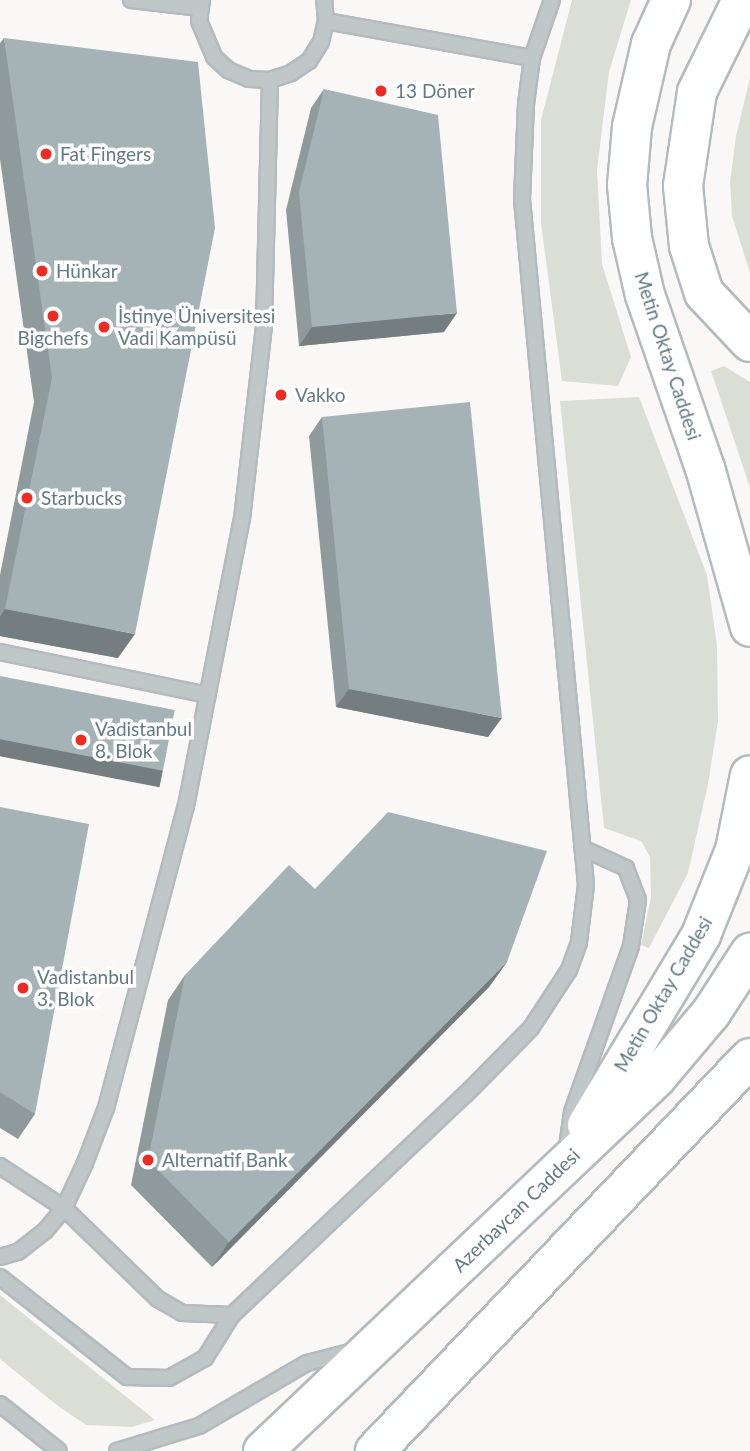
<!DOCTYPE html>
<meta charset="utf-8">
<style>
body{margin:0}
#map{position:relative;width:750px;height:1451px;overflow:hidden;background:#f9f8f6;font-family:Lato,sans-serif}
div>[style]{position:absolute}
.green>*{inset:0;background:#daded5}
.roads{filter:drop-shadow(2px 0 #b3bbbe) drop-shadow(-2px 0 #b3bbbe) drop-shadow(0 2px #b3bbbe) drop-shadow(0 -2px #b3bbbe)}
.service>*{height:14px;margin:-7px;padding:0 7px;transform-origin:7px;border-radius:7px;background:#bfc7c9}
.primary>*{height:38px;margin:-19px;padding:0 19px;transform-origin:19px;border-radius:19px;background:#fff}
.wall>*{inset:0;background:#8f9a9d}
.shaded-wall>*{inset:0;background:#747d7f;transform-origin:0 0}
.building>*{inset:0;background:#a6b3b6;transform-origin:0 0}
.dots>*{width:19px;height:19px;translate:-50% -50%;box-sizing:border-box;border:4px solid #fff;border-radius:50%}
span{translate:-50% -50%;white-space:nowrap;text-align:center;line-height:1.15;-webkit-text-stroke:7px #fff;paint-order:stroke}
.poi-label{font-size:19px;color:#627a83}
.left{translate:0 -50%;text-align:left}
.street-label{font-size:19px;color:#627a83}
</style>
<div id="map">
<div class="green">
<div style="clip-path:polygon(572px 0,631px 0,609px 72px,597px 170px,602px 264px,631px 357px,618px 386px,562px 381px,541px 223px,541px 120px)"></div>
<div style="clip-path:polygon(750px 78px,750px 273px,732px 216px,730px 182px,736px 136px)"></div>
<div style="clip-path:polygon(724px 366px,750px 382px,750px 488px,711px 371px)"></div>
<div style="clip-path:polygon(639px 397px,707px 575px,717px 645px,718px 721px,708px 784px,688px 873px,649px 948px,641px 945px,651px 897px,650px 857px,641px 841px,604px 828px,560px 401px)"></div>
<div style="clip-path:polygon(0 1295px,155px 1420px,132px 1427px,86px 1425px,58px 1406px,0 1359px)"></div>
</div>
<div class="roads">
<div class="service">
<div style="left:131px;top:0;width:70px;rotate:6.5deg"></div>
<div style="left:202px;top:0;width:21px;rotate:98deg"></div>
<div style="left:199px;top:21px;width:39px;rotate:67deg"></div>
<div style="left:214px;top:57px;width:19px;rotate:43deg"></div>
<div style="left:228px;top:70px;width:23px;rotate:23deg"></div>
<div style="left:249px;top:79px;width:21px;rotate:3deg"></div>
<div style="left:270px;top:80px;width:22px;rotate:-18deg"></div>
<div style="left:291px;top:73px;width:22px;rotate:-34deg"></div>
<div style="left:309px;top:61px;width:22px;rotate:-58deg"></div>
<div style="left:321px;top:42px;width:22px;rotate:-77deg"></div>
<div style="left:326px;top:21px;width:21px;rotate:-95deg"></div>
<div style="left:326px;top:21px;width:209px;rotate:10.2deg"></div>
<div style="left:0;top:652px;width:212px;rotate:11.7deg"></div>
<div style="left:566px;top:1154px;width:42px;rotate:-81.9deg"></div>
<div style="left:572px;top:1112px;width:176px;rotate:-70.4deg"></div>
<div style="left:631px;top:946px;width:47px;rotate:-81.3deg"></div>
<div style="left:638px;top:900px;width:34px;rotate:-111deg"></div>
<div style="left:626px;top:868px;width:48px;rotate:-155.6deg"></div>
<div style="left:0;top:1166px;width:77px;rotate:33.3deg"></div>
<div style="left:64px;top:1208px;width:131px;rotate:44.1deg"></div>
<div style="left:158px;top:1299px;width:28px;rotate:30deg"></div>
<div style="left:182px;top:1313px;width:50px;rotate:2.3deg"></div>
<div style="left:232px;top:1315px;width:322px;rotate:-43.4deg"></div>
<div style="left:466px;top:1094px;width:93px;rotate:-45.4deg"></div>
<div style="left:531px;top:1028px;width:69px;rotate:-56.8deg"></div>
<div style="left:569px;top:970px;width:30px;rotate:-70deg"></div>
<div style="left:579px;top:942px;width:57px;rotate:-83deg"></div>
<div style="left:586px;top:885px;width:689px;rotate:-95.33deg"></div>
<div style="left:522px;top:199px;width:95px;rotate:-87.6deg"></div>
<div style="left:526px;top:104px;width:46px;rotate:-82.6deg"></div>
<div style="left:532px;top:58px;width:61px;rotate:-71deg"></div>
<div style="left:0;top:1257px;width:19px;rotate:-16deg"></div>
<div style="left:18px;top:1252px;width:34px;rotate:-38deg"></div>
<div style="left:45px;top:1231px;width:30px;rotate:-50deg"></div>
<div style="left:64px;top:1208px;width:50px;rotate:-65deg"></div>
<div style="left:85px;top:1163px;width:59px;rotate:-69.1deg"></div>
<div style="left:106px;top:1108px;width:312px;rotate:-75.2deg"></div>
<div style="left:186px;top:806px;width:292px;rotate:-79deg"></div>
<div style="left:242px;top:519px;width:195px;rotate:-83.5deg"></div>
<div style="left:264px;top:325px;width:245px;rotate:-88.6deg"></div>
<div style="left:0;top:1277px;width:162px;rotate:38.2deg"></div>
<div style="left:127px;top:1377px;width:42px;rotate:1.4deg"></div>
<div style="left:169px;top:1378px;width:41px;rotate:-29.1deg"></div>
<div style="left:205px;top:1358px;width:51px;rotate:-57.9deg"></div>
<div style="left:0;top:1404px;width:75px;rotate:38.5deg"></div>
<div style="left:117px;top:1451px;width:86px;rotate:-17deg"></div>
<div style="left:199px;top:1426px;width:125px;rotate:-30.3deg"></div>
<div style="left:307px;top:1363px;width:49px;rotate:-14.3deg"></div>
</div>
<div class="primary">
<div style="left:671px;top:0;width:48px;rotate:114.4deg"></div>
<div style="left:651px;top:44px;width:85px;rotate:102.9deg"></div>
<div style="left:632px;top:127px;width:58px;rotate:94.9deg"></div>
<div style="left:627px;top:185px;width:53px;rotate:84.6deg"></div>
<div style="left:632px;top:238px;width:58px;rotate:77.2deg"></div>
<div style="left:645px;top:295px;width:183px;rotate:70.9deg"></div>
<div style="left:705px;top:468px;width:165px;rotate:74.2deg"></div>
<div style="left:742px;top:0;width:102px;rotate:116.1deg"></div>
<div style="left:697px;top:92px;width:95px;rotate:98.5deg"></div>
<div style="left:683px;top:186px;width:60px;rotate:84.3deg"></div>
<div style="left:689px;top:246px;width:49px;rotate:72.3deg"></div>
<div style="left:704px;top:293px;width:67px;rotate:46.8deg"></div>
<div style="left:587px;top:1125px;width:222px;rotate:-59deg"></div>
<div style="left:701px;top:935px;width:92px;rotate:-68.2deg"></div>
<div style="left:735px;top:850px;width:76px;rotate:-78.7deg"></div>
<div style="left:263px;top:1451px;width:542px;rotate:-43.5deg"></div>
<div style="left:656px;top:1078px;width:85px;rotate:-49.8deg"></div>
<div style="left:711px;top:1013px;width:72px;rotate:-57deg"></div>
<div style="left:375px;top:1451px;width:543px;rotate:-46.34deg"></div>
</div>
</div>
<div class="wall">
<div style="clip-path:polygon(4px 38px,118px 658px,0 636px,0 575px,34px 402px,0 159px,0 43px)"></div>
<div style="clip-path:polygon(324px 89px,444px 332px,299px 346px,286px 210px,311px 108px)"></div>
<div style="clip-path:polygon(322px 417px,488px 737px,336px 707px,309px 436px)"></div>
<div style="clip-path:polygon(0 807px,35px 1114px,18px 1139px,0 1128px)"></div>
<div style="clip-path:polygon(315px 889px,507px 962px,489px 987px,212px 1267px,131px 1185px,168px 1000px,185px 975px)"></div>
</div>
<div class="shaded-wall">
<div style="clip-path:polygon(457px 313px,444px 332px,299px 346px,312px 327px)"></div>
<div style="clip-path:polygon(5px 609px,135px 634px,118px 658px,0 636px,0 617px)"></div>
<div style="clip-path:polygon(349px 689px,502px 718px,488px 737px,336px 707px)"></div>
<div style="left:0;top:738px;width:166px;height:18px;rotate:11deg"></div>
<div style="clip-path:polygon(507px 962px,489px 987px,212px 1267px,229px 1242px)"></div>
</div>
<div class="building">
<div style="clip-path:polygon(4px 38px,198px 62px,215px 228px,135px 634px,5px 609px,52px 378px)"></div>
<div style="clip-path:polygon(324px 89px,438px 115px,457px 313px,312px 327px,299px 192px)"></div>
<div style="clip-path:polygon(470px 402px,502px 718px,349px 689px,322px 417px)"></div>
<div style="left:0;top:676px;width:178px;height:62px;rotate:11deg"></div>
<div style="clip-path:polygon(0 807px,89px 824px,35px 1114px,0 1092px)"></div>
<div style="clip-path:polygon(388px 812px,547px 851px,507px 962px,229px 1242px,148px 1160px,185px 975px,289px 865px,315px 889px)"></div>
</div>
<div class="dots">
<div style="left:381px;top:91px;background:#ed2b22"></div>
<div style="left:46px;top:154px;background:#ed2b22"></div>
<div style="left:42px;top:271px;background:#ed2b22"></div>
<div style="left:53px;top:316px;background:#ed2b22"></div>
<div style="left:104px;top:327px;background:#ed2b22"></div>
<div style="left:281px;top:395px;background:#ed2b22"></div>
<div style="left:27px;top:498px;background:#ed2b22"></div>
<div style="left:81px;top:740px;background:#ed2b22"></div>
<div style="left:23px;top:988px;background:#ed2b22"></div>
<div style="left:148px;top:1160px;background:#ed2b22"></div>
</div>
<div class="poi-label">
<span class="left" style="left:395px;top:91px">13 Döner</span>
<span class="left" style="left:60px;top:154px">Fat Fingers</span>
<span class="left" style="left:56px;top:271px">Hünkar</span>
<span class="left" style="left:118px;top:327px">İstinye Üniversitesi<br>Vadi Kampüsü</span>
<span style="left:53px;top:338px">Bigchefs</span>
<span class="left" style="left:295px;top:395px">Vakko</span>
<span class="left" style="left:41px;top:498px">Starbucks</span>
<span class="left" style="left:95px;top:740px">Vadistanbul<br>8. Blok</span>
<span class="left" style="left:37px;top:988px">Vadistanbul<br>3. Blok</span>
<span class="left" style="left:162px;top:1160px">Alternatif Bank</span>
</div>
<div class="street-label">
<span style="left:668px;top:356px;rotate:72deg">Metin Oktay Caddesi</span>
<span style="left:663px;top:994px;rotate:-60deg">Metin Oktay Caddesi</span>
<span style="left:516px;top:1210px;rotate:-44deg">Azerbaycan Caddesi</span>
</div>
</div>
